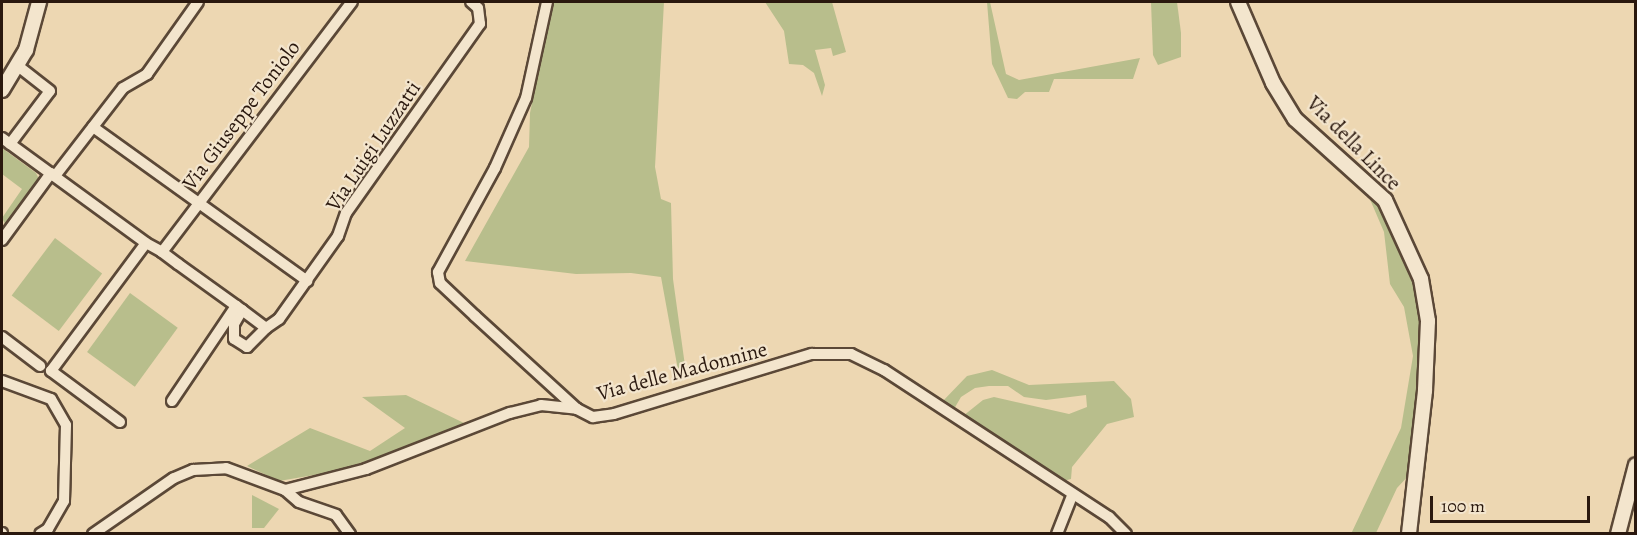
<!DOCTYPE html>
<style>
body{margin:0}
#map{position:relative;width:1637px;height:535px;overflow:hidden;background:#edd7b2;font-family:Alegreya,serif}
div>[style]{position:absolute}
.green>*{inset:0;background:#b8be8c;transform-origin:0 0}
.roads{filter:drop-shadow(2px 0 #5b4837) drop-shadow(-2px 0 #5b4837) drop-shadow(0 2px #5b4837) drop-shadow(0 -2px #5b4837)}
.street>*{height:10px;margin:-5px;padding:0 5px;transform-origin:5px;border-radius:5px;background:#f3e5cd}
.secondary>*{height:14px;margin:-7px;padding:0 7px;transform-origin:7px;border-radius:7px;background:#f3e5cd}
span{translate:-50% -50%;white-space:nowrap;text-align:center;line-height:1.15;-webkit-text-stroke:4.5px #f3e5cd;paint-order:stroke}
.street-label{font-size:21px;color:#2a180e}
.frame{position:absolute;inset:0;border:3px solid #2a180e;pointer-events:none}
.scale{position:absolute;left:1430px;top:496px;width:160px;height:27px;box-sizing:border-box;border:3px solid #2a180e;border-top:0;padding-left:8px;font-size:18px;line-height:21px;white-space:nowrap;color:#2a180e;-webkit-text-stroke:4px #f3e5cd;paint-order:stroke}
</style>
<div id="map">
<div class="green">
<div style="clip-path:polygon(552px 2px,664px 2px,655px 167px,661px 199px,671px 203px,673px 279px,686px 373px,678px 370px,661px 277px,631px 273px,576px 274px,465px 261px,529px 147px,530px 113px)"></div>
<div style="clip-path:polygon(765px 2px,832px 2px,846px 52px,833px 56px,831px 48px,815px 50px,825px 85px,822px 96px,814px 73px,803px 65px,789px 64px,784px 31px)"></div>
<div style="clip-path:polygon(987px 2px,990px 2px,1006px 74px,1019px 80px,1140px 58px,1133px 79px,1054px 79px,1049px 92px,1025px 92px,1017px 99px,1008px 98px,992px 64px)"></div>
<div style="clip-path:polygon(1151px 2px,1177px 2px,1181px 33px,1181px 57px,1158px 65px,1153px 55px)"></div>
<div style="clip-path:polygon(2px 148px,36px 173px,39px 179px,6px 226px,2px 218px,22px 189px,2px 174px)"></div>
<div style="clip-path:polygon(1369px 197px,1388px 217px,1410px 263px,1423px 319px,1423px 369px,1411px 473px,1397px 488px,1376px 533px,1351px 534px,1401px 428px,1413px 356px,1404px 307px,1390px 284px,1384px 232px)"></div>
<div style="left:55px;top:238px;width:59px;height:72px;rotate:37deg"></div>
<div style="left:130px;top:293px;width:59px;height:73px;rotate:36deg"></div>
<div style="clip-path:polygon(992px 370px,1029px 385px,1114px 381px,1131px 399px,1134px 417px,1107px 424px,1072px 467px,1071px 479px,1063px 481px,963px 416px,983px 400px,994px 397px,1069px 414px,1087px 407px,1086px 395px,1046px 400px,1024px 397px,1008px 386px,989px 386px,975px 388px,961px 397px,954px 409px,941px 403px,967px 376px)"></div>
<div style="clip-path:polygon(406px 395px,464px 423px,393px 453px,332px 472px,279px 481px,247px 466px,310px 428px,370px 451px,405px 428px,362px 397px)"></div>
<div style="clip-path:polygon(252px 495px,279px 509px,264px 528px,252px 528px)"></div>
</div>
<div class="roads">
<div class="street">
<div style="left:547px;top:2px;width:98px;rotate:102.3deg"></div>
<div style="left:526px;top:98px;width:77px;rotate:113.9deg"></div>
<div style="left:495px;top:168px;width:119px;rotate:118.7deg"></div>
<div style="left:438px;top:272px;width:11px;rotate:80deg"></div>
<div style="left:440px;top:283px;width:48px;rotate:43.3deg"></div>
<div style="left:475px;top:316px;width:138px;rotate:42.4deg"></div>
<div style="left:577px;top:409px;width:18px;rotate:27deg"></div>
<div style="left:593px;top:417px;width:21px;rotate:-8deg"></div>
<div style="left:614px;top:414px;width:207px;rotate:-16.9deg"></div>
<div style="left:812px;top:354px;width:39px"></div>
<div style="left:851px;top:354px;width:37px;rotate:26deg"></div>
<div style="left:884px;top:370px;width:269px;rotate:33.2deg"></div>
<div style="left:1109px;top:517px;width:24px;rotate:45deg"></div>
<div style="left:93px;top:127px;width:264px;rotate:35.7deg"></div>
<div style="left:2px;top:138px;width:178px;rotate:36.1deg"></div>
<div style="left:146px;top:243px;width:18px;rotate:29deg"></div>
<div style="left:162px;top:252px;width:20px;rotate:37deg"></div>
<div style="left:178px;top:264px;width:79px;rotate:35.7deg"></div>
<div style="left:242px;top:310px;width:30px;rotate:37deg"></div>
<div style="left:266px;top:328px;width:27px;rotate:135deg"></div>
<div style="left:247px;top:347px;width:15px;rotate:-148deg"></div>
<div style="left:234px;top:339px;width:15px;rotate:-90deg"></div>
<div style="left:234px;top:324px;width:16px;rotate:-60deg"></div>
<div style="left:10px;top:144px;width:66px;rotate:-53deg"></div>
<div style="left:50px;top:91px;width:41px;rotate:-142deg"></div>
<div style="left:55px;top:176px;width:111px;rotate:-52.3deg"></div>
<div style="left:123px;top:88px;width:28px;rotate:-30deg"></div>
<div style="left:147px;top:74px;width:88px;rotate:-54.7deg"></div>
<div style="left:2px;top:240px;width:83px;rotate:-53.8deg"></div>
<div style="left:162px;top:252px;width:314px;rotate:-52.8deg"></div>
<div style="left:266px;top:328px;width:16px;rotate:-35deg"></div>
<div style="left:279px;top:319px;width:102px;rotate:-54.6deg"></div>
<div style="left:338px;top:236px;width:24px;rotate:-71deg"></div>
<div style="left:346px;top:213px;width:232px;rotate:-54.7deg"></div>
<div style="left:480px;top:24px;width:16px;rotate:-97deg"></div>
<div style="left:478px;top:8px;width:9px;rotate:-139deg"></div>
<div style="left:2px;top:337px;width:48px;rotate:37.3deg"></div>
<div style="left:2px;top:381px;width:52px;rotate:20.2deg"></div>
<div style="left:51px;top:399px;width:30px;rotate:60deg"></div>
<div style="left:66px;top:425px;width:76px;rotate:91.5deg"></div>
<div style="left:64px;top:501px;width:32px;rotate:120deg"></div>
<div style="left:48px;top:529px;width:9px;rotate:148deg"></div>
<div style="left:172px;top:401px;width:115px;rotate:-56deg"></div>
<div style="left:120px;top:422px;width:86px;rotate:-143.5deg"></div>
<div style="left:51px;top:371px;width:159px;rotate:-53.4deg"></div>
<div style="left:285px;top:490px;width:18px;rotate:41deg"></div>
<div style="left:299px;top:502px;width:39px;rotate:19deg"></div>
<div style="left:336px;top:515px;width:24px;rotate:54deg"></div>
<div style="left:2px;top:533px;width:1px;rotate:90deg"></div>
<div style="left:93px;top:534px;width:98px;rotate:-34.7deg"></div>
<div style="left:174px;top:478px;width:21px;rotate:-23deg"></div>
<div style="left:193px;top:470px;width:33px;rotate:-3deg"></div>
<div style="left:226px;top:468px;width:63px;rotate:20.4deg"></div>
<div style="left:285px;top:490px;width:84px;rotate:-14.5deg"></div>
<div style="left:366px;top:469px;width:155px;rotate:-21.3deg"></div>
<div style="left:510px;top:413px;width:32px;rotate:-14deg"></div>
<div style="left:541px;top:405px;width:36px;rotate:6deg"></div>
<div style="left:1057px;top:534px;width:41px;rotate:-68.5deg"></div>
</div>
<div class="secondary">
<div style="left:1238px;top:2px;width:88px;rotate:66.6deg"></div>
<div style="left:1273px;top:83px;width:42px;rotate:58.6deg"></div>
<div style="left:1295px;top:119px;width:121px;rotate:42deg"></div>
<div style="left:1385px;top:200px;width:87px;rotate:65.5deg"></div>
<div style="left:1421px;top:279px;width:43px;rotate:80.5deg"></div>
<div style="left:1428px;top:321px;width:70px;rotate:92.5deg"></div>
<div style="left:1425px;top:391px;width:144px;rotate:96.4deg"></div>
<div style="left:2px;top:90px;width:47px;rotate:-59deg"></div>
<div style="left:26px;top:50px;width:50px;rotate:-74.8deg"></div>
<div style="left:1618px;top:534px;width:71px;rotate:-75.4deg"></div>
</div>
</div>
<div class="street-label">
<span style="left:241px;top:115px;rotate:-53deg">Via Giuseppe Toniolo</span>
<span style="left:1354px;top:143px;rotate:45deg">Via della Lince</span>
<span style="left:373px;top:146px;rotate:-56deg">Via Luigi Luzzatti</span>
<span style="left:682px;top:371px;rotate:-15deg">Via delle Madonnine</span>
</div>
<div class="frame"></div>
<div class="scale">100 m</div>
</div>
